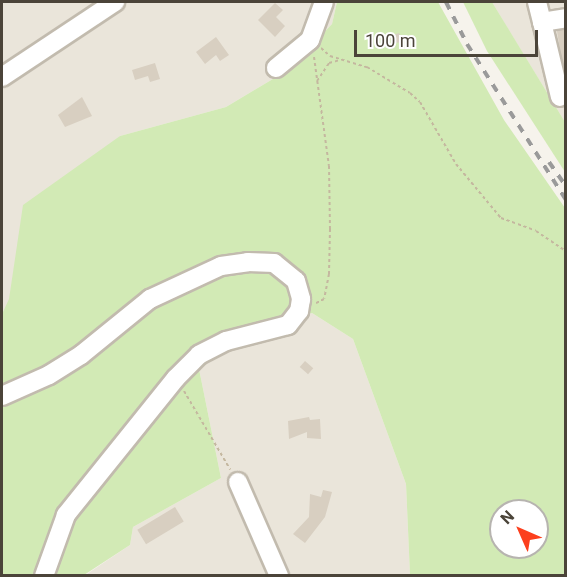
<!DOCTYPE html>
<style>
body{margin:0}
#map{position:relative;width:567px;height:577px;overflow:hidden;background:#f6f3ec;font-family:Roboto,sans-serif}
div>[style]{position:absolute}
.residential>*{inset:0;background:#eae5da}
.green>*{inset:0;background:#d2eab5}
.building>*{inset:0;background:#d8cfc1;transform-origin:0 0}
.path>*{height:2px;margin-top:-1px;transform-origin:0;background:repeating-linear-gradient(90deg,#c4b79f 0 3px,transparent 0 6px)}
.roads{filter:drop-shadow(2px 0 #c2bbae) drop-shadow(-2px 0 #c2bbae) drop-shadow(0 2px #c2bbae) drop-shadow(0 -2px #c2bbae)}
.minor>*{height:18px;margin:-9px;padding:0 9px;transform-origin:9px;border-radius:9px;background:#fff}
.rail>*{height:4px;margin-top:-2px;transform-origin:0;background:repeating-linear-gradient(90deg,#9a9a9a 0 8px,transparent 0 16px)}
span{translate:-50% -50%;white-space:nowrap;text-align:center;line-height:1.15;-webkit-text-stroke:5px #fff;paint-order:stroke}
.frame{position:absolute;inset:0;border:3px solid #4b4439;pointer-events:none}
.north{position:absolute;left:489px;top:499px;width:60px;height:60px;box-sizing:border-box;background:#fff;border:2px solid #b7b4b0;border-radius:50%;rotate:315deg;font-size:16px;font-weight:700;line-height:24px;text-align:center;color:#4b4439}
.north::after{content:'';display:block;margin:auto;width:21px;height:27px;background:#fc3f1d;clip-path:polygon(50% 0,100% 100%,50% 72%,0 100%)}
.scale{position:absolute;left:354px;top:30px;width:184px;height:27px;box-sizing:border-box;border:3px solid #4b4439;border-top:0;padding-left:8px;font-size:18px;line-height:21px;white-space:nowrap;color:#4b4439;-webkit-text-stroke:4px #fff;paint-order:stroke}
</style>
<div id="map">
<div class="residential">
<div style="clip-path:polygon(2px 2px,337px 2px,332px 24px,288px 70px,226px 107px,120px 136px,2px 313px)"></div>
<div style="clip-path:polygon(492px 2px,565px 2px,565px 122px,510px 32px)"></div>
<div style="clip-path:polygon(312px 313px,353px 339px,406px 484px,410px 575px,84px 576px,130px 545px,133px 527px,221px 478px,198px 364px,220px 335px)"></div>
</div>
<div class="green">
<div style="clip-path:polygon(evenodd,337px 2px,438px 2px,504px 120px,565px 208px,565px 575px,410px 575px,406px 484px,353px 339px,312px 313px,220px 335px,198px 364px,221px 478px,133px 527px,130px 545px,84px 575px,2px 575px,2px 314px,9px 299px,23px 205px,120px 136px,226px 107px,288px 70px,332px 24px,337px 2px,501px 511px,537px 511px,537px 547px,501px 547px,501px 511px)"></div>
<div style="clip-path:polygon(463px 2px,492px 2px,565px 122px,565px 172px,487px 51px)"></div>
</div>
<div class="building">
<div style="clip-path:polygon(275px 3px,283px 10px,276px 17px,285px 26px,275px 37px,258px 20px)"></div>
<div style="clip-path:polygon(566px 29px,566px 71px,563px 71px,557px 31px)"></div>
<div style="clip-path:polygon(399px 33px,403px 41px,397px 43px,393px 35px)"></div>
<div style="clip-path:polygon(216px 37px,229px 55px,220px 61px,216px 55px,205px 64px,196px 52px)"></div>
<div style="clip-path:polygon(155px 63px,160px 79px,150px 82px,148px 76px,135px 80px,132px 70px)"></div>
<div style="clip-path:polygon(82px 97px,92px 116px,65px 127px,58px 115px)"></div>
<div style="left:305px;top:361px;width:11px;height:8px;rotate:41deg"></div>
<div style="clip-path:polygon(309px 417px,310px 420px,320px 419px,321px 439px,307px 438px,307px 432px,289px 439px,288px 421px)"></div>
<div style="clip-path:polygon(323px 490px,332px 492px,325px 517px,305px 543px,293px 534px,309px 517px,310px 494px,321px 497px)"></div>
<div style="left:175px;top:507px;width:17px;height:44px;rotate:59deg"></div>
</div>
<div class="path">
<div style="left:321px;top:48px;width:12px;rotate:42deg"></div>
<div style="left:330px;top:56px;width:39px;rotate:17deg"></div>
<div style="left:367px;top:67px;width:50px;rotate:31.2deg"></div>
<div style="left:410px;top:93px;width:13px;rotate:42deg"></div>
<div style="left:420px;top:102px;width:72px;rotate:59.9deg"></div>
<div style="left:456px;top:164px;width:70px;rotate:50.2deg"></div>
<div style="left:501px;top:218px;width:37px;rotate:20deg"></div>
<div style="left:536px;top:231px;width:36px;rotate:34deg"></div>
<div style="left:314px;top:57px;width:110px;rotate:82.2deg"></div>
<div style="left:329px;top:166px;width:63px;rotate:89.1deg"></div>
<div style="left:330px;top:229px;width:45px;rotate:91.3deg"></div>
<div style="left:329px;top:274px;width:25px;rotate:101deg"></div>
<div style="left:324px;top:299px;width:9px;rotate:153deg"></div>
<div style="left:317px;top:81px;width:22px;rotate:-56deg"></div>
<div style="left:329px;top:63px;width:11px;rotate:-15deg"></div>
<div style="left:184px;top:391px;width:91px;rotate:59.5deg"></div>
</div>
<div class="roads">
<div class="minor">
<div style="left:537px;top:2px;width:21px;rotate:76deg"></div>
<div style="left:542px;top:22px;width:24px;rotate:-9deg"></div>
<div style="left:542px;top:22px;width:77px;rotate:76.5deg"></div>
<div style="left:276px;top:68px;width:44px;rotate:-39.5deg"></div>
<div style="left:310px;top:40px;width:40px;rotate:-69.8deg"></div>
<div style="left:2px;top:77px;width:136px;rotate:-33.6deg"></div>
<div style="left:2px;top:396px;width:51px;rotate:-24.1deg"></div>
<div style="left:49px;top:375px;width:38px;rotate:-32deg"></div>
<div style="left:81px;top:355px;width:89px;rotate:-39.1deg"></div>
<div style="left:150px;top:299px;width:78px;rotate:-24.9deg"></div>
<div style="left:221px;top:266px;width:27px;rotate:-8deg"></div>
<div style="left:248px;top:262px;width:26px;rotate:2deg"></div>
<div style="left:274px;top:263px;width:28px;rotate:39deg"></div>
<div style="left:296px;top:281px;width:19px;rotate:74deg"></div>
<div style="left:301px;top:299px;width:12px;rotate:99deg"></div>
<div style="left:299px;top:311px;width:18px;rotate:128deg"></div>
<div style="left:288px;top:325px;width:64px;rotate:165.5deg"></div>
<div style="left:226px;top:341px;width:30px;rotate:153deg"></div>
<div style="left:199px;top:355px;width:33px;rotate:135deg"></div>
<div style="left:176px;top:378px;width:176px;rotate:128.8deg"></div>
<div style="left:66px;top:515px;width:65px;rotate:109.8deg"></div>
<div style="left:238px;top:482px;width:103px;rotate:66.4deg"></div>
</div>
</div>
<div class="rail">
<div style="left:446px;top:2px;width:47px;rotate:63.4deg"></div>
<div style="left:467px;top:44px;width:185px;rotate:57.6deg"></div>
<div style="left:549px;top:162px;width:29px;rotate:55deg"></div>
</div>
<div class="frame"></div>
<div class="north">N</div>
<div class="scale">100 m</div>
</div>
